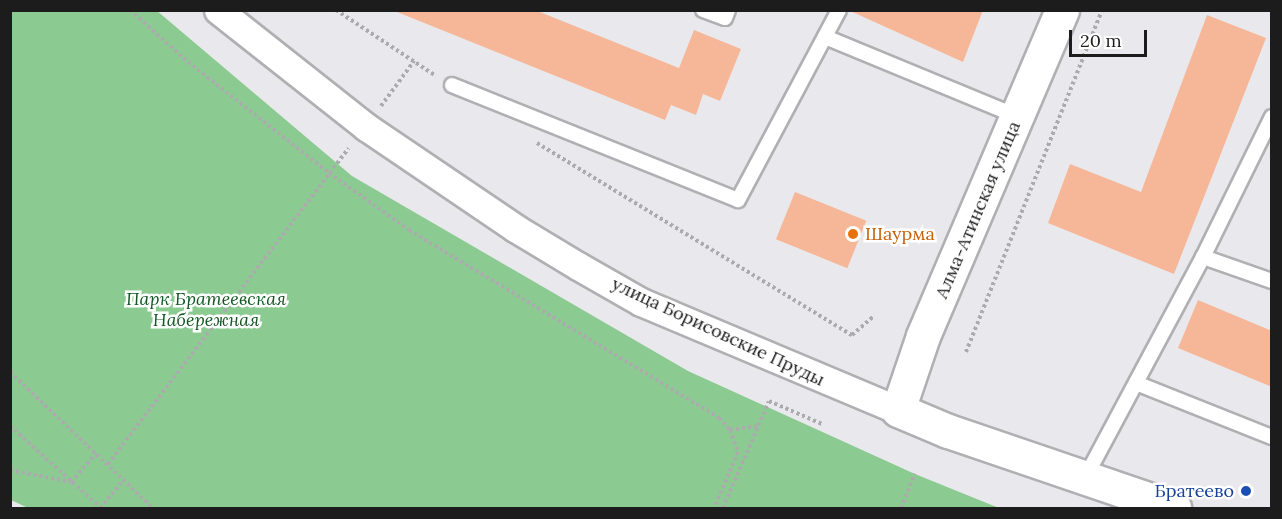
<!DOCTYPE html>
<meta charset="utf-8">
<style>
body{margin:0}
#map{position:relative;width:1282px;height:519px;overflow:hidden;background:#e9e9ed;font-family:Lora,serif}
div>[style]{position:absolute}
.green>*{inset:0;background:#8bcb92}
.building>*{inset:0;background:#f6b799;transform-origin:0 0}
.path>*{height:4px;margin-top:-2px;transform-origin:0;background:repeating-linear-gradient(90deg,#ababae 0 3px,transparent 0 6px)}
.roads{filter:drop-shadow(2px 0 #b0b0b3) drop-shadow(-2px 0 #b0b0b3) drop-shadow(0 2px #b0b0b3) drop-shadow(0 -2px #b0b0b3)}
.service>*{height:14px;margin:-7px;padding:0 7px;transform-origin:7px;border-radius:7px;background:#fff}
.minor>*{height:27px;margin:-13.5px;padding:0 13.5px;transform-origin:13.5px;border-radius:13.5px;background:#fff}
.tertiary>*{height:33px;margin:-16.5px;padding:0 16.5px;transform-origin:16.5px;border-radius:16.5px;background:#fff}
.dots>*{width:16px;height:16px;translate:-50% -50%;box-sizing:border-box;border:3px solid #fff;border-radius:50%}
span{translate:-50% -50%;white-space:nowrap;text-align:center;line-height:1.15;-webkit-text-stroke:5px #fff;paint-order:stroke}
.street-label{font-size:18px;color:#1c1c1d}
.food-label{font-size:18px;color:#c56008}
.left{translate:0 -50%;text-align:left}
.park-label{font-size:18px;color:#115722;font-style:italic}
.transit-label{font-size:18px;color:#164399}
.right{translate:-100% -50%;text-align:right}
.frame{position:absolute;inset:0;border:12px solid #1c1c1d;pointer-events:none}
.scale{position:absolute;left:1069px;top:30px;width:78px;height:27px;box-sizing:border-box;border:3px solid #1c1c1d;border-top:0;padding-left:8px;font-size:18px;line-height:21px;white-space:nowrap;color:#1c1c1d;-webkit-text-stroke:4px #fff;paint-order:stroke}
</style>
<div id="map">
<div class="green">
<div style="clip-path:polygon(156px 10px,352px 176px,688px 371px,915px 474px,999px 508px,28px 508px,11px 500px,11px 11px)"></div>
</div>
<div class="building">
<div style="clip-path:polygon(392px 10px,535px 10px,679px 68px,694px 30px,741px 49px,720px 101px,703px 94px,696px 115px,671px 105px,665px 120px)"></div>
<div style="clip-path:polygon(848px 10px,983px 10px,963px 62px)"></div>
<div style="clip-path:polygon(1207px 15px,1266px 38px,1174px 274px,1048px 223px,1070px 164px,1141px 192px)"></div>
<div style="left:795px;top:192px;width:77px;height:51px;rotate:22deg"></div>
<div style="clip-path:polygon(1198px 300px,1272px 331px,1272px 387px,1178px 348px)"></div>
</div>
<div class="path">
<div style="left:130px;top:10px;width:78px;rotate:41.9deg"></div>
<div style="left:188px;top:62px;width:179px;rotate:38.2deg"></div>
<div style="left:329px;top:173px;width:98px;rotate:35.5deg"></div>
<div style="left:409px;top:230px;width:363px;rotate:31.2deg"></div>
<div style="left:719px;top:418px;width:16px;rotate:47deg"></div>
<div style="left:730px;top:430px;width:23px;rotate:70deg"></div>
<div style="left:738px;top:452px;width:61px;rotate:113.2deg"></div>
<div style="left:336px;top:10px;width:120px;rotate:33.4deg"></div>
<div style="left:381px;top:106px;width:56px;rotate:-53.7deg"></div>
<div style="left:537px;top:143px;width:369px;rotate:31.4deg"></div>
<div style="left:852px;top:335px;width:29px;rotate:-41deg"></div>
<div style="left:966px;top:352px;width:368px;rotate:-68.3deg"></div>
<div style="left:10px;top:372px;width:197px;rotate:43.6deg"></div>
<div style="left:10px;top:426px;width:122px;rotate:42deg"></div>
<div style="left:730px;top:430px;width:28px;rotate:-8deg"></div>
<div style="left:108px;top:464px;width:397px;rotate:-52.7deg"></div>
<div style="left:10px;top:470px;width:62px;rotate:11.1deg"></div>
<div style="left:71px;top:482px;width:38px;rotate:-49deg"></div>
<div style="left:100px;top:508px;width:35px;rotate:-50deg"></div>
<div style="left:723px;top:508px;width:116px;rotate:-66.7deg"></div>
<div style="left:769px;top:401px;width:58px;rotate:23.5deg"></div>
<div style="left:901px;top:508px;width:37px;rotate:-68deg"></div>
</div>
<div class="roads">
<div class="service">
<div style="left:703px;top:10px;width:23px;rotate:20deg"></div>
<div style="left:725px;top:18px;width:9px;rotate:-69deg"></div>
<div style="left:825px;top:37px;width:208px;rotate:22.4deg"></div>
<div style="left:452px;top:85px;width:308px;rotate:21.9deg"></div>
<div style="left:738px;top:200px;width:215px;rotate:-62deg"></div>
<div style="left:1203px;top:257px;width:73px;rotate:19.2deg"></div>
<div style="left:1136px;top:383px;width:146px;rotate:21.7deg"></div>
<div style="left:1085px;top:478px;width:251px;rotate:-61.9deg"></div>
<div style="left:1203px;top:257px;width:156px;rotate:-63.8deg"></div>
</div>
<div class="minor">
<div style="left:218px;top:10px;width:189px;rotate:38.3deg"></div>
<div style="left:366px;top:127px;width:180px;rotate:34.1deg"></div>
<div style="left:515px;top:228px;width:74px;rotate:31.1deg"></div>
<div style="left:578px;top:266px;width:73px;rotate:29.7deg"></div>
<div style="left:641px;top:302px;width:279px;rotate:22.8deg"></div>
</div>
<div class="tertiary">
<div style="left:1062px;top:10px;width:354px;rotate:113.1deg"></div>
<div style="left:923px;top:336px;width:78px;rotate:108.7deg"></div>
<div style="left:898px;top:410px;width:54px;rotate:22.8deg"></div>
<div style="left:948px;top:431px;width:239px;rotate:18.8deg"></div>
</div>
</div>
<div class="dots">
<div style="left:853px;top:234px;background:#e8710a"></div>
<div style="left:1246px;top:491px;background:#1a4fb4"></div>
</div>
<div class="street-label">
<span style="left:978px;top:210px;rotate:-67deg">Алма-Атинская улица</span>
<span style="left:718px;top:332px;rotate:25deg">улица Борисовские Пруды</span>
</div>
<div class="food-label">
<span class="left" style="left:865px;top:234px">Шаурма</span>
</div>
<div class="park-label">
<span style="left:206px;top:310px">Парк Братеевская<br>Набережная</span>
</div>
<div class="transit-label">
<span class="right" style="left:1234px;top:491px">Братеево</span>
</div>
<div class="frame"></div>
<div class="scale">20 m</div>
</div>
